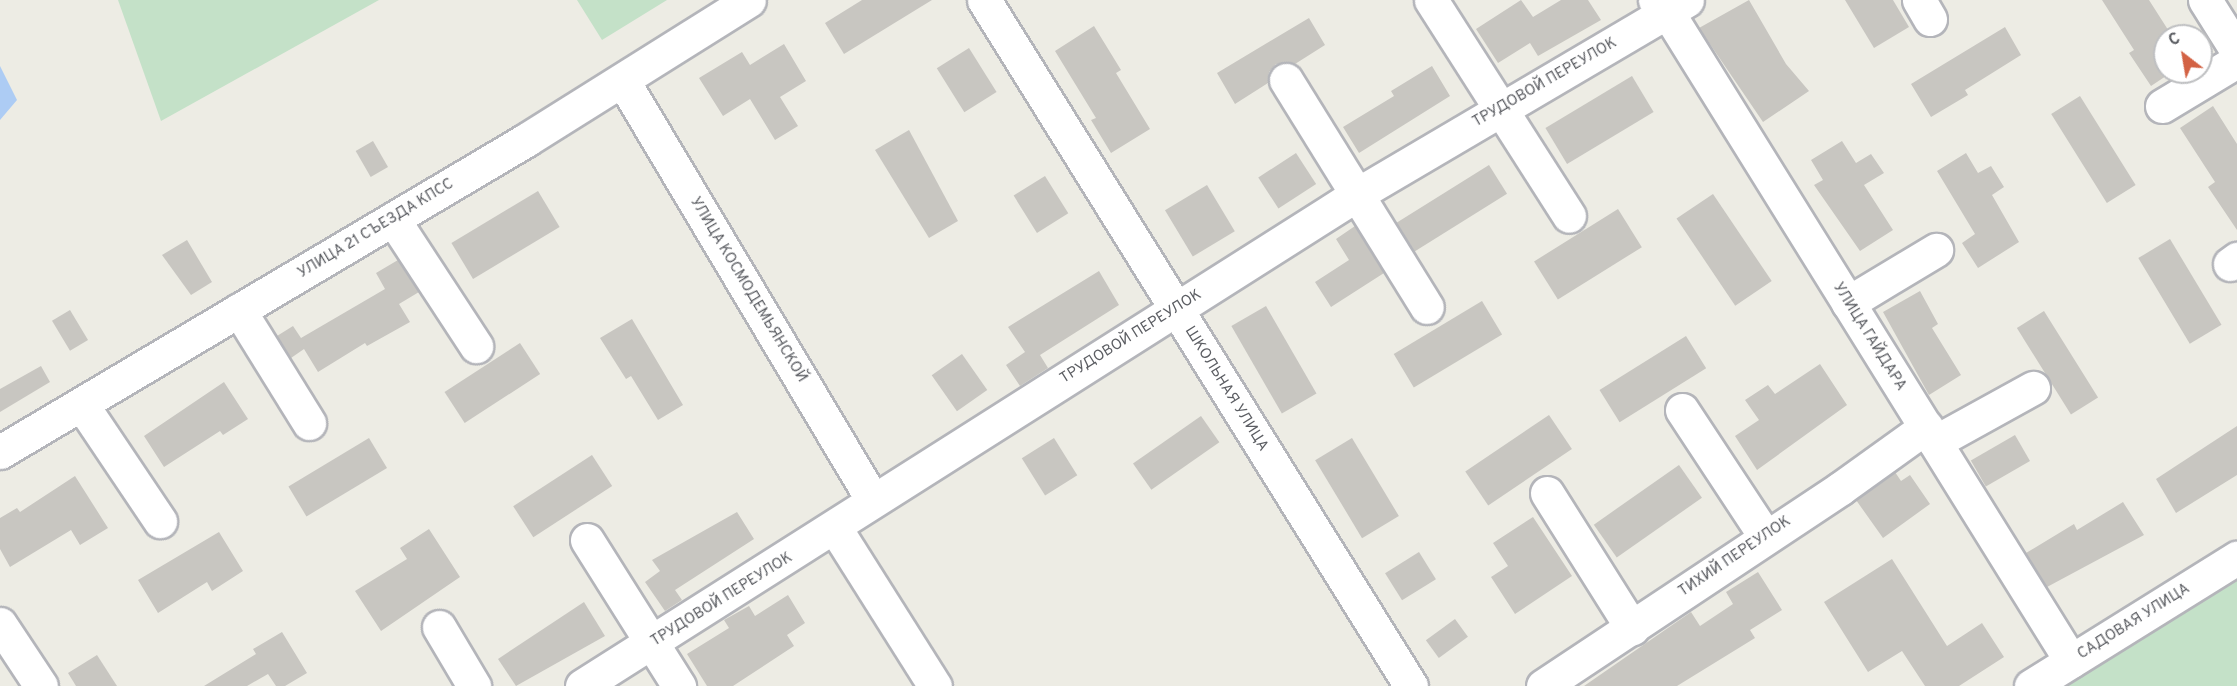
<!DOCTYPE html>
<meta charset="utf-8">
<style>
body{margin:0}
#map{position:relative;width:2237px;height:686px;overflow:hidden;background:#edece4;font-family:Overpass,sans-serif}
div>[style]{position:absolute}
.green>*{inset:0;background:#c4e1c8}
.water>*{inset:0;background:#adccf4}
.building>*{inset:0;background:#c8c6c1;transform-origin:0 0}
.roads{filter:drop-shadow(2px 0 #b4b5ba) drop-shadow(-2px 0 #b4b5ba) drop-shadow(0 2px #b4b5ba) drop-shadow(0 -2px #b4b5ba)}
.minor>*{height:33px;margin:-16.5px;padding:0 16.5px;transform-origin:16.5px;border-radius:16.5px;background:#fff}
span{translate:-50% -50%;white-space:nowrap;text-align:center;line-height:1.15;-webkit-text-stroke:4.5px #fff;paint-order:stroke}
.street-label{font-size:15px;color:#5c5e63}
.north{position:absolute;left:2153px;top:24px;width:60px;height:60px;box-sizing:border-box;background:#fff;border:2px solid #bebfc1;border-radius:50%;rotate:329deg;font-size:16px;font-weight:700;line-height:24px;text-align:center;color:#5c5e63}
.north::after{content:'';display:block;margin:auto;width:21px;height:27px;background:#d36244;clip-path:polygon(50% 0,100% 100%,50% 72%,0 100%)}
</style>
<div id="map">
<div class="green">
<div style="clip-path:polygon(118px 0,379px 0,161px 121px)"></div>
<div style="clip-path:polygon(577px 0,667px 0,602px 40px)"></div>
<div style="clip-path:polygon(2237px 576px,2237px 686px,2057px 686px)"></div>
</div>
<div class="water">
<div style="clip-path:polygon(0 66px,17px 100px,0 120px)"></div>
</div>
<div class="building">
<div style="clip-path:polygon(862px 0,932px 0,844px 54px,825px 23px)"></div>
<div style="clip-path:polygon(1521px 0,1533px 17px,1561px 0,1588px 0,1601px 20px,1538px 56px,1530px 43px,1498px 63px,1476px 29px)"></div>
<div style="clip-path:polygon(1749px 0,1786px 64px,1809px 91px,1763px 122px,1699px 28px)"></div>
<div style="clip-path:polygon(1845px 0,1893px 0,1909px 27px,1874px 48px)"></div>
<div style="clip-path:polygon(2102px 0,2149px 0,2172px 36px,2165px 36px,2165px 72px,2172px 72px,2151px 86px,2129px 53px,2134px 50px)"></div>
<div style="clip-path:polygon(1309px 18px,1325px 45px,1295px 64px,1276px 64px,1269px 72px,1268px 83px,1235px 104px,1217px 73px)"></div>
<div style="clip-path:polygon(1094px 26px,1121px 70px,1116px 73px,1150px 129px,1111px 153px,1091px 120px,1096px 118px,1055px 51px)"></div>
<div style="clip-path:polygon(2005px 27px,2021px 55px,1965px 90px,1968px 95px,1931px 117px,1911px 84px)"></div>
<div style="clip-path:polygon(784px 44px,806px 81px,780px 97px,798px 126px,775px 140px,750px 99px,723px 116px,699px 78px,742px 52px,750px 65px)"></div>
<div style="left:969px;top:48px;width:52px;height:38px;rotate:58deg"></div>
<div style="clip-path:polygon(1432px 66px,1450px 96px,1359px 153px,1343px 127px,1394px 96px,1391px 91px)"></div>
<div style="left:1632px;top:76px;width:42px;height:101px;rotate:59deg"></div>
<div style="left:2080px;top:96px;width:105px;height:34px;rotate:58deg"></div>
<div style="clip-path:polygon(2213px 106px,2237px 144px,2237px 230px,2208px 187px,2215px 182px,2180px 128px)"></div>
<div style="clip-path:polygon(909px 130px,958px 221px,929px 238px,875px 150px)"></div>
<div style="left:373px;top:141px;width:30px;height:20px;rotate:60deg"></div>
<div style="clip-path:polygon(1842px 141px,1856px 163px,1871px 154px,1884px 173px,1864px 185px,1893px 230px,1860px 251px,1814px 185px,1823px 180px,1811px 160px)"></div>
<div style="left:1296px;top:153px;width:37px;height:45px;rotate:57deg"></div>
<div style="clip-path:polygon(1966px 153px,1978px 173px,1991px 166px,2004px 187px,1992px 195px,2019px 242px,1978px 268px,1962px 243px,1975px 234px,1937px 171px)"></div>
<div style="left:1489px;top:165px;width:34px;height:109px;rotate:58deg"></div>
<div style="left:1045px;top:176px;width:44px;height:37px;rotate:58deg"></div>
<div style="left:1207px;top:185px;width:54px;height:49px;rotate:59deg"></div>
<div style="left:538px;top:191px;width:42px;height:101px;rotate:59deg"></div>
<div style="left:1713px;top:194px;width:105px;height:44px;rotate:56deg"></div>
<div style="left:1618px;top:209px;width:45px;height:99px;rotate:58deg"></div>
<div style="clip-path:polygon(1355px 226px,1384px 273px,1331px 307px,1315px 282px,1349px 260px,1336px 239px)"></div>
<div style="left:2170px;top:239px;width:100px;height:37px;rotate:59deg"></div>
<div style="clip-path:polygon(187px 240px,212px 282px,191px 295px,162px 255px)"></div>
<div style="clip-path:polygon(398px 260px,419px 292px,399px 304px,410px 322px,367px 346px,365px 343px,318px 372px,304px 349px,291px 358px,277px 336px,293px 326px,301px 338px,385px 289px,376px 273px)"></div>
<div style="clip-path:polygon(1099px 271px,1119px 305px,1040px 355px,1048px 368px,1020px 386px,1006px 365px,1025px 352px,1008px 327px)"></div>
<div style="clip-path:polygon(1920px 291px,1938px 324px,1932px 328px,1961px 375px,1929px 395px,1883px 312px)"></div>
<div style="left:1482px;top:301px;width:39px;height:103px;rotate:59deg"></div>
<div style="left:1266px;top:306px;width:101px;height:40px;rotate:60deg"></div>
<div style="left:70px;top:310px;width:35px;height:21px;rotate:59deg"></div>
<div style="left:2044px;top:311px;width:102px;height:32px;rotate:58deg"></div>
<div style="clip-path:polygon(632px 319px,683px 405px,658px 420px,631px 376px,626px 379px,600px 338px)"></div>
<div style="left:1686px;top:336px;width:38px;height:102px;rotate:58deg"></div>
<div style="left:520px;top:343px;width:37px;height:90px;rotate:57deg"></div>
<div style="left:962px;top:354px;width:44px;height:37px;rotate:55deg"></div>
<div style="clip-path:polygon(1820px 364px,1847px 405px,1757px 470px,1735px 436px,1759px 420px,1745px 400px,1768px 385px,1775px 394px)"></div>
<div style="clip-path:polygon(41px 366px,50px 382px,0 412px,0 389px)"></div>
<div style="clip-path:polygon(224px 382px,248px 419px,223px 435px,220px 431px,164px 467px,144px 436px)"></div>
<div style="left:1549px;top:415px;width:41px;height:101px;rotate:56deg"></div>
<div style="left:1201px;top:416px;width:32px;height:83px;rotate:55deg"></div>
<div style="clip-path:polygon(2237px 426px,2237px 475px,2176px 513px,2156px 479px)"></div>
<div style="left:2015px;top:435px;width:30px;height:51px;rotate:60deg"></div>
<div style="left:369px;top:438px;width:35px;height:94px;rotate:59deg"></div>
<div style="left:1054px;top:438px;width:44px;height:38px;rotate:58deg"></div>
<div style="left:1352px;top:438px;width:91px;height:43px;rotate:59deg"></div>
<div style="left:592px;top:455px;width:37px;height:94px;rotate:57deg"></div>
<div style="left:1679px;top:465px;width:40px;height:104px;rotate:55deg"></div>
<div style="clip-path:polygon(1895px 472px,1901px 481px,1910px 475px,1930px 504px,1883px 538px,1856px 500px)"></div>
<div style="clip-path:polygon(75px 476px,108px 528px,80px 545px,71px 530px,10px 567px,0 549px,0 518px,17px 508px,20px 512px)"></div>
<div style="clip-path:polygon(2123px 502px,2144px 535px,2047px 587px,2026px 553px,2074px 524px,2077px 530px)"></div>
<div style="clip-path:polygon(737px 512px,754px 539px,675px 590px,682px 600px,665px 611px,645px 582px,660px 571px,652px 560px)"></div>
<div style="clip-path:polygon(1533px 517px,1572px 576px,1515px 614px,1491px 577px,1508px 566px,1493px 543px)"></div>
<div style="clip-path:polygon(429px 529px,460px 577px,381px 631px,355px 591px,407px 559px,400px 548px)"></div>
<div style="clip-path:polygon(219px 532px,243px 571px,212px 591px,207px 582px,158px 613px,138px 580px)"></div>
<div style="left:1419px;top:552px;width:32px;height:40px;rotate:58deg"></div>
<div style="clip-path:polygon(1892px 559px,1947px 646px,1982px 623px,2004px 657px,1959px 686px,1925px 686px,1902px 651px,1868px 672px,1824px 602px)"></div>
<div style="clip-path:polygon(1758px 572px,1782px 610px,1750px 630px,1755px 638px,1677px 686px,1584px 686px,1691px 612px,1700px 626px,1733px 604px,1726px 592px)"></div>
<div style="clip-path:polygon(788px 595px,805px 623px,787px 635px,794px 646px,733px 686px,707px 686px,687px 654px,729px 628px,724px 620px,749px 606px,755px 616px)"></div>
<div style="clip-path:polygon(584px 602px,605px 636px,516px 686px,498px 659px)"></div>
<div style="left:1455px;top:619px;width:22px;height:36px;rotate:54deg"></div>
<div style="clip-path:polygon(282px 632px,307px 673px,285px 686px,276px 686px,268px 674px,247px 686px,204px 686px,256px 654px,253px 649px)"></div>
<div style="clip-path:polygon(97px 655px,117px 686px,76px 686px,68px 673px)"></div>
</div>
<div class="roads">
<div class="minor">
<div style="left:984px;top:0;width:808px;rotate:58.1deg"></div>
<div style="left:1431px;top:0;width:256px;rotate:57.4deg"></div>
<div style="left:1655px;top:0;width:18px;rotate:45deg"></div>
<div style="left:1668px;top:13px;width:763px;rotate:58.12deg"></div>
<div style="left:1919px;top:0;width:22px;rotate:60deg"></div>
<div style="left:2205px;top:0;width:60px;rotate:57.9deg"></div>
<div style="left:1286px;top:80px;width:267px;rotate:58.2deg"></div>
<div style="left:623px;top:81px;width:488px;rotate:59.2deg"></div>
<div style="left:2162px;top:106px;width:87px;rotate:-31deg"></div>
<div style="left:393px;top:219px;width:152px;rotate:56.8deg"></div>
<div style="left:2230px;top:264px;width:9px;rotate:-36deg"></div>
<div style="left:1848px;top:303px;width:103px;rotate:-31.1deg"></div>
<div style="left:239px;top:310px;width:133px;rotate:58.2deg"></div>
<div style="left:82px;top:405px;width:140px;rotate:56.1deg"></div>
<div style="left:1682px;top:410px;width:151px;rotate:56.6deg"></div>
<div style="left:1935px;top:442px;width:112px;rotate:-28.9deg"></div>
<div style="left:0;top:452px;width:612px;rotate:-30.67deg"></div>
<div style="left:526px;top:140px;width:263px;rotate:-32.1deg"></div>
<div style="left:1547px;top:493px;width:160px;rotate:57.8deg"></div>
<div style="left:835px;top:528px;width:187px;rotate:57.7deg"></div>
<div style="left:587px;top:540px;width:173px;rotate:57.8deg"></div>
<div style="left:0;top:624px;width:74px;rotate:56.5deg"></div>
<div style="left:439px;top:627px;width:69px;rotate:59.3deg"></div>
<div style="left:582px;top:686px;width:917px;rotate:-32.39deg"></div>
<div style="left:1356px;top:195px;width:384px;rotate:-30.5deg"></div>
<div style="left:1543px;top:686px;width:358px;rotate:-33.6deg"></div>
<div style="left:1841px;top:488px;width:105px;rotate:-35.7deg"></div>
<div style="left:2031px;top:686px;width:243px;rotate:-31.9deg"></div>
</div>
</div>
<div class="street-label">
<span style="left:1545px;top:83px;rotate:-30deg">ТРУДОВОЙ ПЕРЕУЛОК</span>
<span style="left:376px;top:229px;rotate:-31deg">УЛИЦА 21 СЪЕЗДА КПСС</span>
<span style="left:748px;top:290px;rotate:59deg">УЛИЦА КОСМОДЕМЬЯНСКОЙ</span>
<span style="left:1131px;top:337px;rotate:-32deg">ТРУДОВОЙ ПЕРЕУЛОК</span>
<span style="left:1869px;top:337px;rotate:58deg">УЛИЦА ГАЙДАРА</span>
<span style="left:1226px;top:389px;rotate:58deg">ШКОЛЬНАЯ УЛИЦА</span>
<span style="left:1735px;top:557px;rotate:-34deg">ТИХИЙ ПЕРЕУЛОК</span>
<span style="left:722px;top:600px;rotate:-32deg">ТРУДОВОЙ ПЕРЕУЛОК</span>
<span style="left:2134px;top:622px;rotate:-32deg">САДОВАЯ УЛИЦА</span>
</div>
<div class="north">С</div>
</div>
